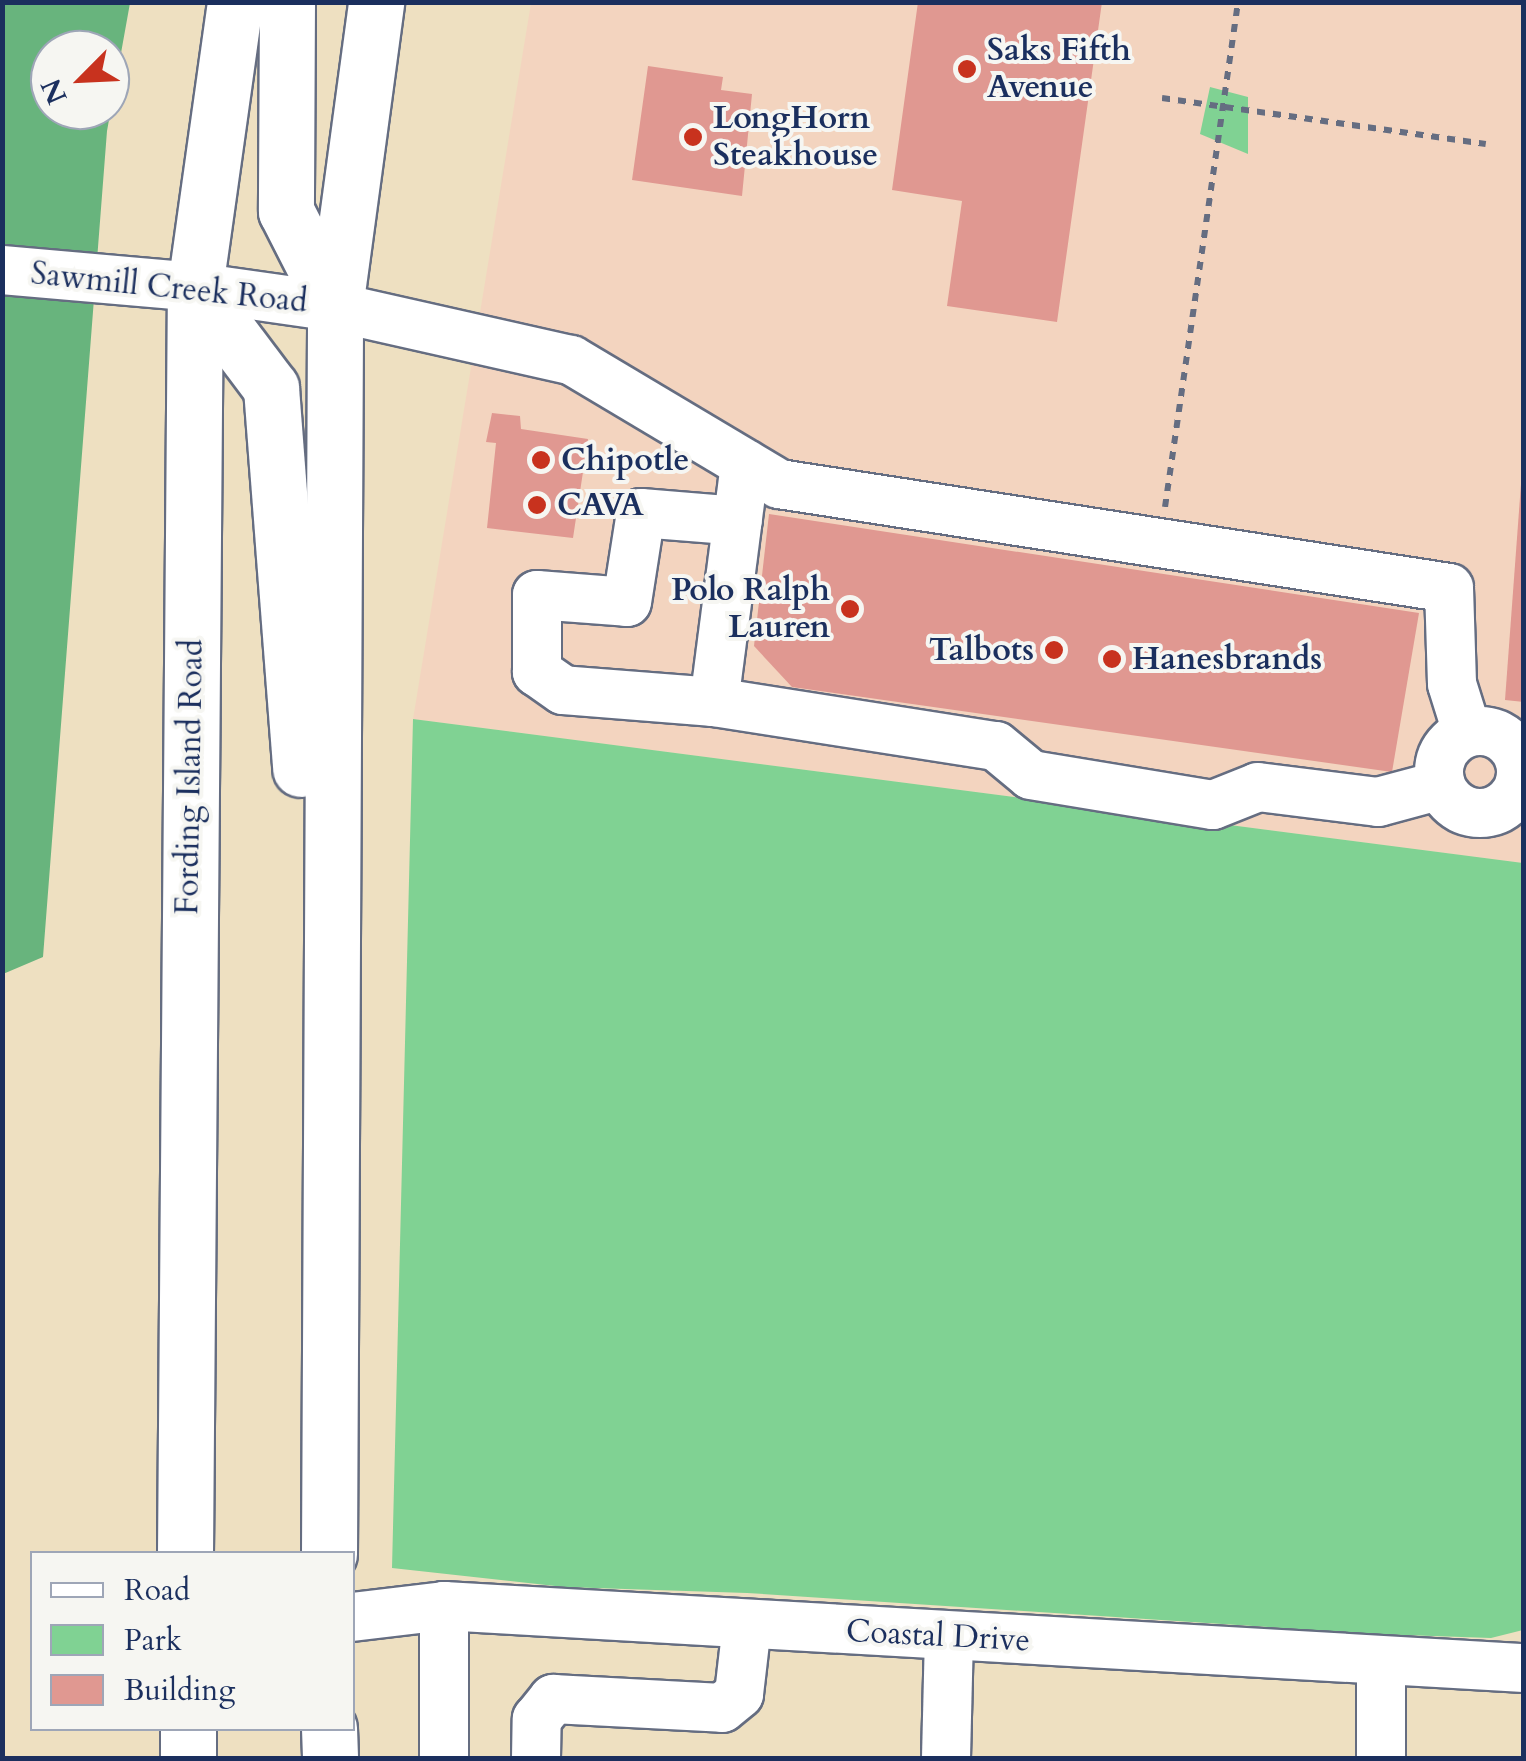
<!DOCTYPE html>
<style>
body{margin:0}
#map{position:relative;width:1526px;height:1761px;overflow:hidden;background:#eee0c1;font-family:Cardo,serif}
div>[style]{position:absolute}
.built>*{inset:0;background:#f3d4bf}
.green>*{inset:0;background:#80d293}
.forest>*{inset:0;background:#68b47d}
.building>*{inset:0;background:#e09891}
.path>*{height:6px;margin-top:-3px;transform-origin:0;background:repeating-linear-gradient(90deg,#656d81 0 8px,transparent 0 16px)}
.roads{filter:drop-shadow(2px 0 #656d81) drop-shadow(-2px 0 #656d81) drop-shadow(0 2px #656d81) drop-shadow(0 -2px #656d81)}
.minor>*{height:48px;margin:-24px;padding:0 24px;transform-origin:24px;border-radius:24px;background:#fff}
.minor>.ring{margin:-24px;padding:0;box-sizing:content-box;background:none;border:48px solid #fff;border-radius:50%}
.highway>*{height:55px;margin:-27.5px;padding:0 27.5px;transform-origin:27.5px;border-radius:27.5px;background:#fff}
.dots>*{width:28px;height:28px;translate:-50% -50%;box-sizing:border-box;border:5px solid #f6f6f2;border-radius:50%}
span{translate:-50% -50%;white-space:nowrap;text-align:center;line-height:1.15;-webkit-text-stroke:8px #f6f6f2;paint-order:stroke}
.poi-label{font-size:32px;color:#1b2f5e;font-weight:700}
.left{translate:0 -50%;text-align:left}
.right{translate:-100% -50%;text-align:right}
.street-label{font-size:32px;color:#1b2f5e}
.frame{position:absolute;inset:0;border:5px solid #1b2f5e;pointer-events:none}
.legend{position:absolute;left:30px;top:1551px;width:325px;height:180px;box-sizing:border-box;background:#f6f6f2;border:2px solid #9ea6b7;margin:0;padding:12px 18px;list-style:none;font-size:30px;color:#1b2f5e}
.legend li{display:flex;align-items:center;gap:20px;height:50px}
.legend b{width:50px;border:2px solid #9ea6b7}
.north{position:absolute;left:30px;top:30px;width:100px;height:100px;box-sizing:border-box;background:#f6f6f2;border:2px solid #9ea6b7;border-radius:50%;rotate:246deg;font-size:28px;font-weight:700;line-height:40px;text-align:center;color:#1b2f5e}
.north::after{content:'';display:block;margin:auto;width:35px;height:45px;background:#c8321e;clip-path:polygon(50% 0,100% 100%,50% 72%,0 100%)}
</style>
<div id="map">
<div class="built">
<div style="clip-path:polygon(531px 3px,1523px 3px,1523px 863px,413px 719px)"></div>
</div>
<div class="green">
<div style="clip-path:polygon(1210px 87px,1248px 97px,1248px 154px,1200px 134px)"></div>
<div style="clip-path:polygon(413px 719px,1523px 863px,1523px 1630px,1491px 1638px,1374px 1634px,747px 1593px,564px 1587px,392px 1568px)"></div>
</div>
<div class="forest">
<div style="clip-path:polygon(evenodd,3px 3px,130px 3px,107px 131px,43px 957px,3px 974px,3px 3px,50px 50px,110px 50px,110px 110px,50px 110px,50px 50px)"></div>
</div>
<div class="building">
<div style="clip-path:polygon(918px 2px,1102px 2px,1057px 322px,947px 306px,962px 201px,892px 190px)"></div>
<div style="clip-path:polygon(648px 66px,723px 77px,721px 90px,752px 94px,742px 196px,632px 180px)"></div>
<div style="clip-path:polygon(492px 413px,520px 416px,521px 429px,588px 439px,573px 538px,487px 528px,496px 443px,486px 442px)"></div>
<div style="clip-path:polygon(1521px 484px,1524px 484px,1524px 702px,1505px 700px)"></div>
<div style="clip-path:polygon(769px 514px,1419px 613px,1392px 772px,792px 687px,754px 646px)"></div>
</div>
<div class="path">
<div style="left:1162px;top:98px;width:327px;rotate:8.1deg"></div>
<div style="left:1165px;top:507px;width:510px;rotate:-81.77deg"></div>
</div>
<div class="roads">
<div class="minor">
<div style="left:2px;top:270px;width:194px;rotate:5deg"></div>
<div style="left:195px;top:287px;width:141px;rotate:8.1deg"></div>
<div style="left:335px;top:307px;width:242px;rotate:12.7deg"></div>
<div style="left:571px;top:360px;width:242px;rotate:30.8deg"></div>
<div style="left:779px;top:484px;width:678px;rotate:8.82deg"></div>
<div style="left:1449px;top:588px;width:96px;rotate:88.2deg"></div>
<div style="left:1452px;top:684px;width:50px;rotate:72.6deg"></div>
<div style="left:745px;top:464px;width:240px;rotate:97.4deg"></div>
<div style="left:714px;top:702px;width:285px;rotate:8.9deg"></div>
<div style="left:996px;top:746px;width:45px;rotate:39.6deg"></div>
<div style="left:1031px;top:775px;width:184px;rotate:9.4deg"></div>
<div style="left:1213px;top:805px;width:48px;rotate:-21.8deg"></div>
<div style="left:1258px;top:787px;width:121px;rotate:7.1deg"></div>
<div style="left:1378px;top:802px;width:65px;rotate:-15.1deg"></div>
<div style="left:714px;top:702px;width:151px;rotate:-175.5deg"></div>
<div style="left:563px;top:690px;width:32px;rotate:-145deg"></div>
<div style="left:537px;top:672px;width:77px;rotate:-90deg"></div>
<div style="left:537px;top:595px;width:90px;rotate:4.4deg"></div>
<div style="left:627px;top:602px;width:90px;rotate:-81.1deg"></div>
<div style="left:641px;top:513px;width:97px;rotate:4.7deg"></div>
<div class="ring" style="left:1439px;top:731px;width:34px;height:34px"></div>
<div style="left:352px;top:1617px;width:93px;rotate:-6.8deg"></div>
<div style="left:444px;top:1606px;width:1082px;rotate:3.29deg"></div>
<div style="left:444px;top:1758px;width:152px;rotate:-90deg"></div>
<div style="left:536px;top:1758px;width:39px;rotate:-89deg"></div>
<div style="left:537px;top:1719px;width:26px;rotate:-51deg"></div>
<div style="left:553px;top:1699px;width:169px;rotate:3deg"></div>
<div style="left:722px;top:1708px;width:22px;rotate:-39deg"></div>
<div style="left:739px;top:1694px;width:69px;rotate:-83.4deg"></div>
<div style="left:946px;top:1758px;width:121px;rotate:-88.6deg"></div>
<div style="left:1381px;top:1758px;width:95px;rotate:-90deg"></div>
</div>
<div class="highway">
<div style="left:287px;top:2px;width:209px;rotate:90.3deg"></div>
<div style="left:286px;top:211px;width:108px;rotate:63deg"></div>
<div style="left:195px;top:287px;width:126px;rotate:53deg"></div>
<div style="left:271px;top:388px;width:382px;rotate:85.6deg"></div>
<div style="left:185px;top:1554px;width:1267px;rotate:-89.55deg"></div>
<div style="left:195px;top:287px;width:288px;rotate:-82deg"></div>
<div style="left:329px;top:1554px;width:1247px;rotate:-89.72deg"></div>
<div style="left:335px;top:307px;width:308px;rotate:-82.3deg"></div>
<div style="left:188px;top:1728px;width:30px;rotate:90deg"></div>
<div style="left:329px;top:1728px;width:30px;rotate:88deg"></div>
</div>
</div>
<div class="dots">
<div style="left:967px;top:69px;background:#c8321e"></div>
<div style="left:693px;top:137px;background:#c8321e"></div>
<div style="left:541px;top:460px;background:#c8321e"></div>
<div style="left:537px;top:505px;background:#c8321e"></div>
<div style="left:850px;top:609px;background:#c8321e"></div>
<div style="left:1054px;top:650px;background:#c8321e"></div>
<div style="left:1112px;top:659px;background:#c8321e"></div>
</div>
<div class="poi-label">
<span class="left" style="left:987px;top:69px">Saks Fifth<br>Avenue</span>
<span class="left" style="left:713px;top:137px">LongHorn<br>Steakhouse</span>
<span class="left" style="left:561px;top:460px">Chipotle</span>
<span class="left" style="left:557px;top:505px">CAVA</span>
<span class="right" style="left:830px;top:609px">Polo Ralph<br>Lauren</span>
<span class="right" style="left:1034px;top:650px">Talbots</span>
<span class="left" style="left:1132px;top:659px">Hanesbrands</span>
</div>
<div class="street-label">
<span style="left:169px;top:288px;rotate:6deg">Sawmill Creek Road</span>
<span style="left:190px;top:777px;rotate:-89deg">Fording Island Road</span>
<span style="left:938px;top:1636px;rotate:3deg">Coastal Drive</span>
</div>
<div class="frame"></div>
<ul class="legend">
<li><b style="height:12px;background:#fff"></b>Road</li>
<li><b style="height:28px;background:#80d293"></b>Park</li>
<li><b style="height:28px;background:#e09891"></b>Building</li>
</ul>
<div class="north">N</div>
</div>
